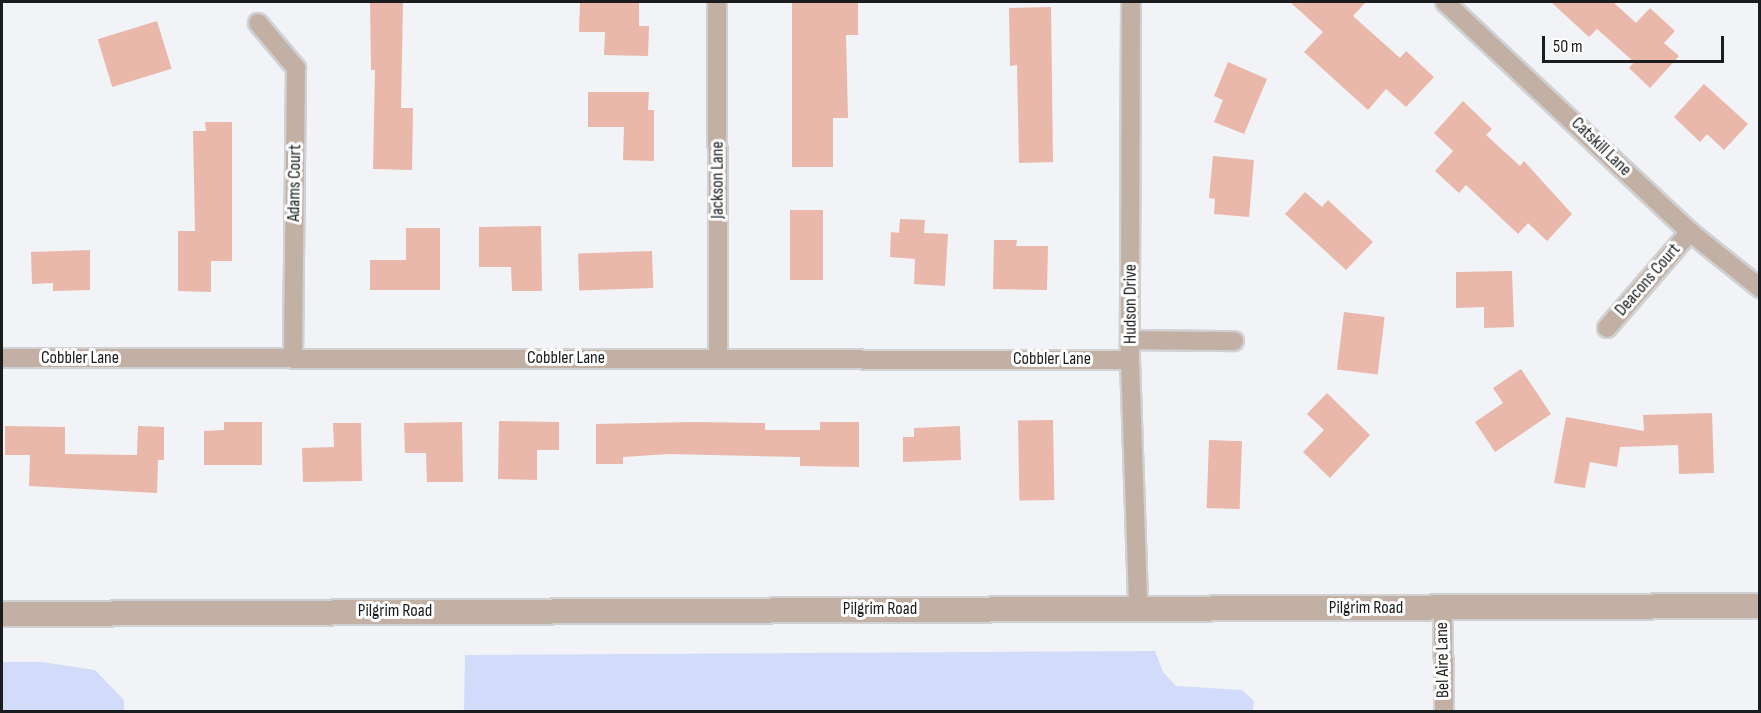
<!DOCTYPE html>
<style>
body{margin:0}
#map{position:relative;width:1761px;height:713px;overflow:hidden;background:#f2f3f6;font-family:"Sofia Sans Condensed",sans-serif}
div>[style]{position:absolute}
.green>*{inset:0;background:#d3dbfa}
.building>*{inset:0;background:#e9b8aa;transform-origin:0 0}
.roads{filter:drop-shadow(2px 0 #d0d1d3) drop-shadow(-2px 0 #d0d1d3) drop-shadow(0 2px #d0d1d3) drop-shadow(0 -2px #d0d1d3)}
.minor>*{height:18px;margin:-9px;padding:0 9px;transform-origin:9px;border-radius:9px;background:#c3b0a4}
.tertiary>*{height:24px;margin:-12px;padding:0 12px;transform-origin:12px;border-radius:12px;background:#c3b0a4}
span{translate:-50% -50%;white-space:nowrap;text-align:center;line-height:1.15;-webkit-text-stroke:6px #fff;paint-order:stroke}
.street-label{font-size:18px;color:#1b1c1d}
.frame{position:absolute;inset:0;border:3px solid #1b1c1d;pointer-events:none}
.scale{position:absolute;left:1542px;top:36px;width:182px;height:27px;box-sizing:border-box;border:3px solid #1b1c1d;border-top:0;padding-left:8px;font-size:18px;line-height:21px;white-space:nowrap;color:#1b1c1d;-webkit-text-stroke:4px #fff;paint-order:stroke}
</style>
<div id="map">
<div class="green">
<div style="clip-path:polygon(1155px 651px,1163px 672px,1176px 686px,1242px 690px,1254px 701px,1253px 711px,464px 711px,465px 655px)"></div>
<div style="clip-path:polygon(2px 662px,42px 662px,95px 670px,124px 700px,124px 711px,2px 711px)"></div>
</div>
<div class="building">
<div style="clip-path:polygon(370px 2px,403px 2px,401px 108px,413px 108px,412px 170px,373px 169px,375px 70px,371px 70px)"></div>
<div style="clip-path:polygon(580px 2px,639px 2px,639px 26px,649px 26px,648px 56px,604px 55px,605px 32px,579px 32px)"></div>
<div style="clip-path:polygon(792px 2px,858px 2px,858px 35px,846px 35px,848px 118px,833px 118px,833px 167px,792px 167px)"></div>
<div style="clip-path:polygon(1290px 2px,1366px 2px,1353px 16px,1400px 58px,1406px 51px,1434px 77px,1406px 107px,1386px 89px,1368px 110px,1304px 52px,1323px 32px)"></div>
<div style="clip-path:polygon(1551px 2px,1613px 2px,1636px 23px,1650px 8px,1675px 31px,1664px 43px,1679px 56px,1650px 88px,1629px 68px,1634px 62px,1597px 29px,1589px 37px)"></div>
<div style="clip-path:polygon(1051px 7px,1053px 162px,1019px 163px,1017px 65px,1010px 66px,1009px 8px)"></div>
<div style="left:157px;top:21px;width:50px;height:62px;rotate:73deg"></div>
<div style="clip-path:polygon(1228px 62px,1267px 79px,1244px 134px,1214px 122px,1223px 100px,1214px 96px)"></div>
<div style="clip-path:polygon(1704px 84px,1748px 124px,1724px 150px,1707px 134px,1700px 142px,1674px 117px)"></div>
<div style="clip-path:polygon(588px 92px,649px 92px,648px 110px,654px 110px,654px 161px,623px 160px,624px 127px,588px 127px)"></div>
<div style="clip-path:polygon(1463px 101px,1492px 129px,1486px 135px,1520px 166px,1524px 161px,1572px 214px,1547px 241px,1528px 223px,1518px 234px,1466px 185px,1459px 193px,1435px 171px,1453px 151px,1434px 133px)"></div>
<div style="clip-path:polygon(205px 122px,232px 122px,232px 261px,211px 261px,211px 292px,178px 291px,178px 231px,195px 231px,193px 131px,206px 131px)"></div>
<div style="clip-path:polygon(1213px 156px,1254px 160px,1249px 217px,1214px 214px,1215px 199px,1209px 198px)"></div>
<div style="clip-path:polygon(1305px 192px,1322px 207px,1328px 200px,1373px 242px,1346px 270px,1285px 214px)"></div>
<div style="left:823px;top:210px;width:70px;height:33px;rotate:90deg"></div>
<div style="clip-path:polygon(900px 219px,925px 220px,924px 233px,948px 234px,945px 286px,914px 284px,915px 259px,890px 257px,891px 232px,899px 233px)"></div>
<div style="clip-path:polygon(541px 226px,542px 291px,512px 291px,511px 267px,479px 267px,479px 227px)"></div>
<div style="clip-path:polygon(406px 228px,440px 228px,440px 290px,370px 290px,370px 260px,406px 260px)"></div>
<div style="clip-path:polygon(994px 240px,1017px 240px,1016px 246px,1048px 246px,1047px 290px,993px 289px)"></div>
<div style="clip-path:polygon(90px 250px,90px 290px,53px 291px,53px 283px,32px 284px,31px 252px)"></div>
<div style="left:652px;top:251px;width:37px;height:74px;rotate:88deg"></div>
<div style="clip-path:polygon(1512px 271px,1514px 327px,1484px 328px,1484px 307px,1456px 308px,1456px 272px)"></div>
<div style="left:1344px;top:312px;width:41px;height:58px;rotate:7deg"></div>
<div style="clip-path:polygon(1521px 369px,1551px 414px,1495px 452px,1475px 422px,1503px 403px,1493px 388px)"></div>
<div style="clip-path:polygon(1327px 393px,1370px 435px,1330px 478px,1303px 452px,1324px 430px,1307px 414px)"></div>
<div style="clip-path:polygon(1712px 413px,1714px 473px,1679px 474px,1678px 445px,1620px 447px,1617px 467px,1590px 462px,1585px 488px,1554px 483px,1566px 417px,1644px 431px,1643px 415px)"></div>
<div style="left:1053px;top:420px;width:80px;height:35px;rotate:89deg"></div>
<div style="clip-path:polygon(499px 421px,559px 422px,559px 450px,537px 450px,537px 480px,498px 479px)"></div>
<div style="clip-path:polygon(224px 422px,262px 422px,262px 465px,204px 465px,204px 431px,224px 430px)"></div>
<div style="clip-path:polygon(462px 422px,463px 482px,427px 482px,426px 453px,405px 453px,404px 423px)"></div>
<div style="clip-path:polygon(695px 422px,765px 423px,765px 430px,820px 430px,820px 422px,859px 422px,859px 467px,800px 466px,800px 457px,669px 454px,623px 457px,623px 464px,596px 464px,596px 424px)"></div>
<div style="clip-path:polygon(333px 423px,361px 423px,362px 481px,303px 482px,302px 448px,334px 447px)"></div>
<div style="clip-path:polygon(5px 426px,65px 427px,65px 454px,137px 455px,138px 426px,164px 427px,164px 460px,158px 460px,157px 493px,29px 486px,30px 455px,5px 455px)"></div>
<div style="clip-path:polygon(960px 426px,961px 460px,903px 462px,903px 437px,914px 437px,914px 428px)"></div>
<div style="left:1209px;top:440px;width:33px;height:68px;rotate:2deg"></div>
</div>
<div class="roads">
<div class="minor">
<div style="left:717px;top:2px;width:356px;rotate:89.8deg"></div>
<div style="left:1131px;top:2px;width:358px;rotate:90.2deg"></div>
<div style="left:1130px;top:360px;width:247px;rotate:88.1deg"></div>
<div style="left:1445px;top:2px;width:336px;rotate:43.2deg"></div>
<div style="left:1690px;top:232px;width:90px;rotate:38.7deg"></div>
<div style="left:258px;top:23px;width:59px;rotate:49.8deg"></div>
<div style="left:296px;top:68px;width:290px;rotate:90.6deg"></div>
<div style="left:1607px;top:328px;width:127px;rotate:-49.2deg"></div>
<div style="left:1131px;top:340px;width:103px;rotate:0.6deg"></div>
<div style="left:2px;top:358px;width:1128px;rotate:0.1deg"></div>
<div style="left:1443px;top:608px;width:104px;rotate:89.4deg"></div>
</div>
<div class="tertiary">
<div style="left:2px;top:614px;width:1758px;rotate:-0.26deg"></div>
</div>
</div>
<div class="street-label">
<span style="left:1601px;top:147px;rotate:44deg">Catskill Lane</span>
<span style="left:718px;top:180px;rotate:-90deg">Jackson Lane</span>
<span style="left:295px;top:183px;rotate:-89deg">Adams Court</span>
<span style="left:1648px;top:280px;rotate:-49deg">Deacons Court</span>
<span style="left:1131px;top:304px;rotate:-90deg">Hudson Drive</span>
<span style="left:80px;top:358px">Cobbler Lane</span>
<span style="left:566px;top:358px">Cobbler Lane</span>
<span style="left:1052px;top:359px">Cobbler Lane</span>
<span style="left:1366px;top:608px">Pilgrim Road</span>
<span style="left:880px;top:609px">Pilgrim Road</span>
<span style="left:395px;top:611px">Pilgrim Road</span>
<span style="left:1443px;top:660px;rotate:-91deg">Bel Aire Lane</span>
</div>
<div class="frame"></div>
<div class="scale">50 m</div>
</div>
